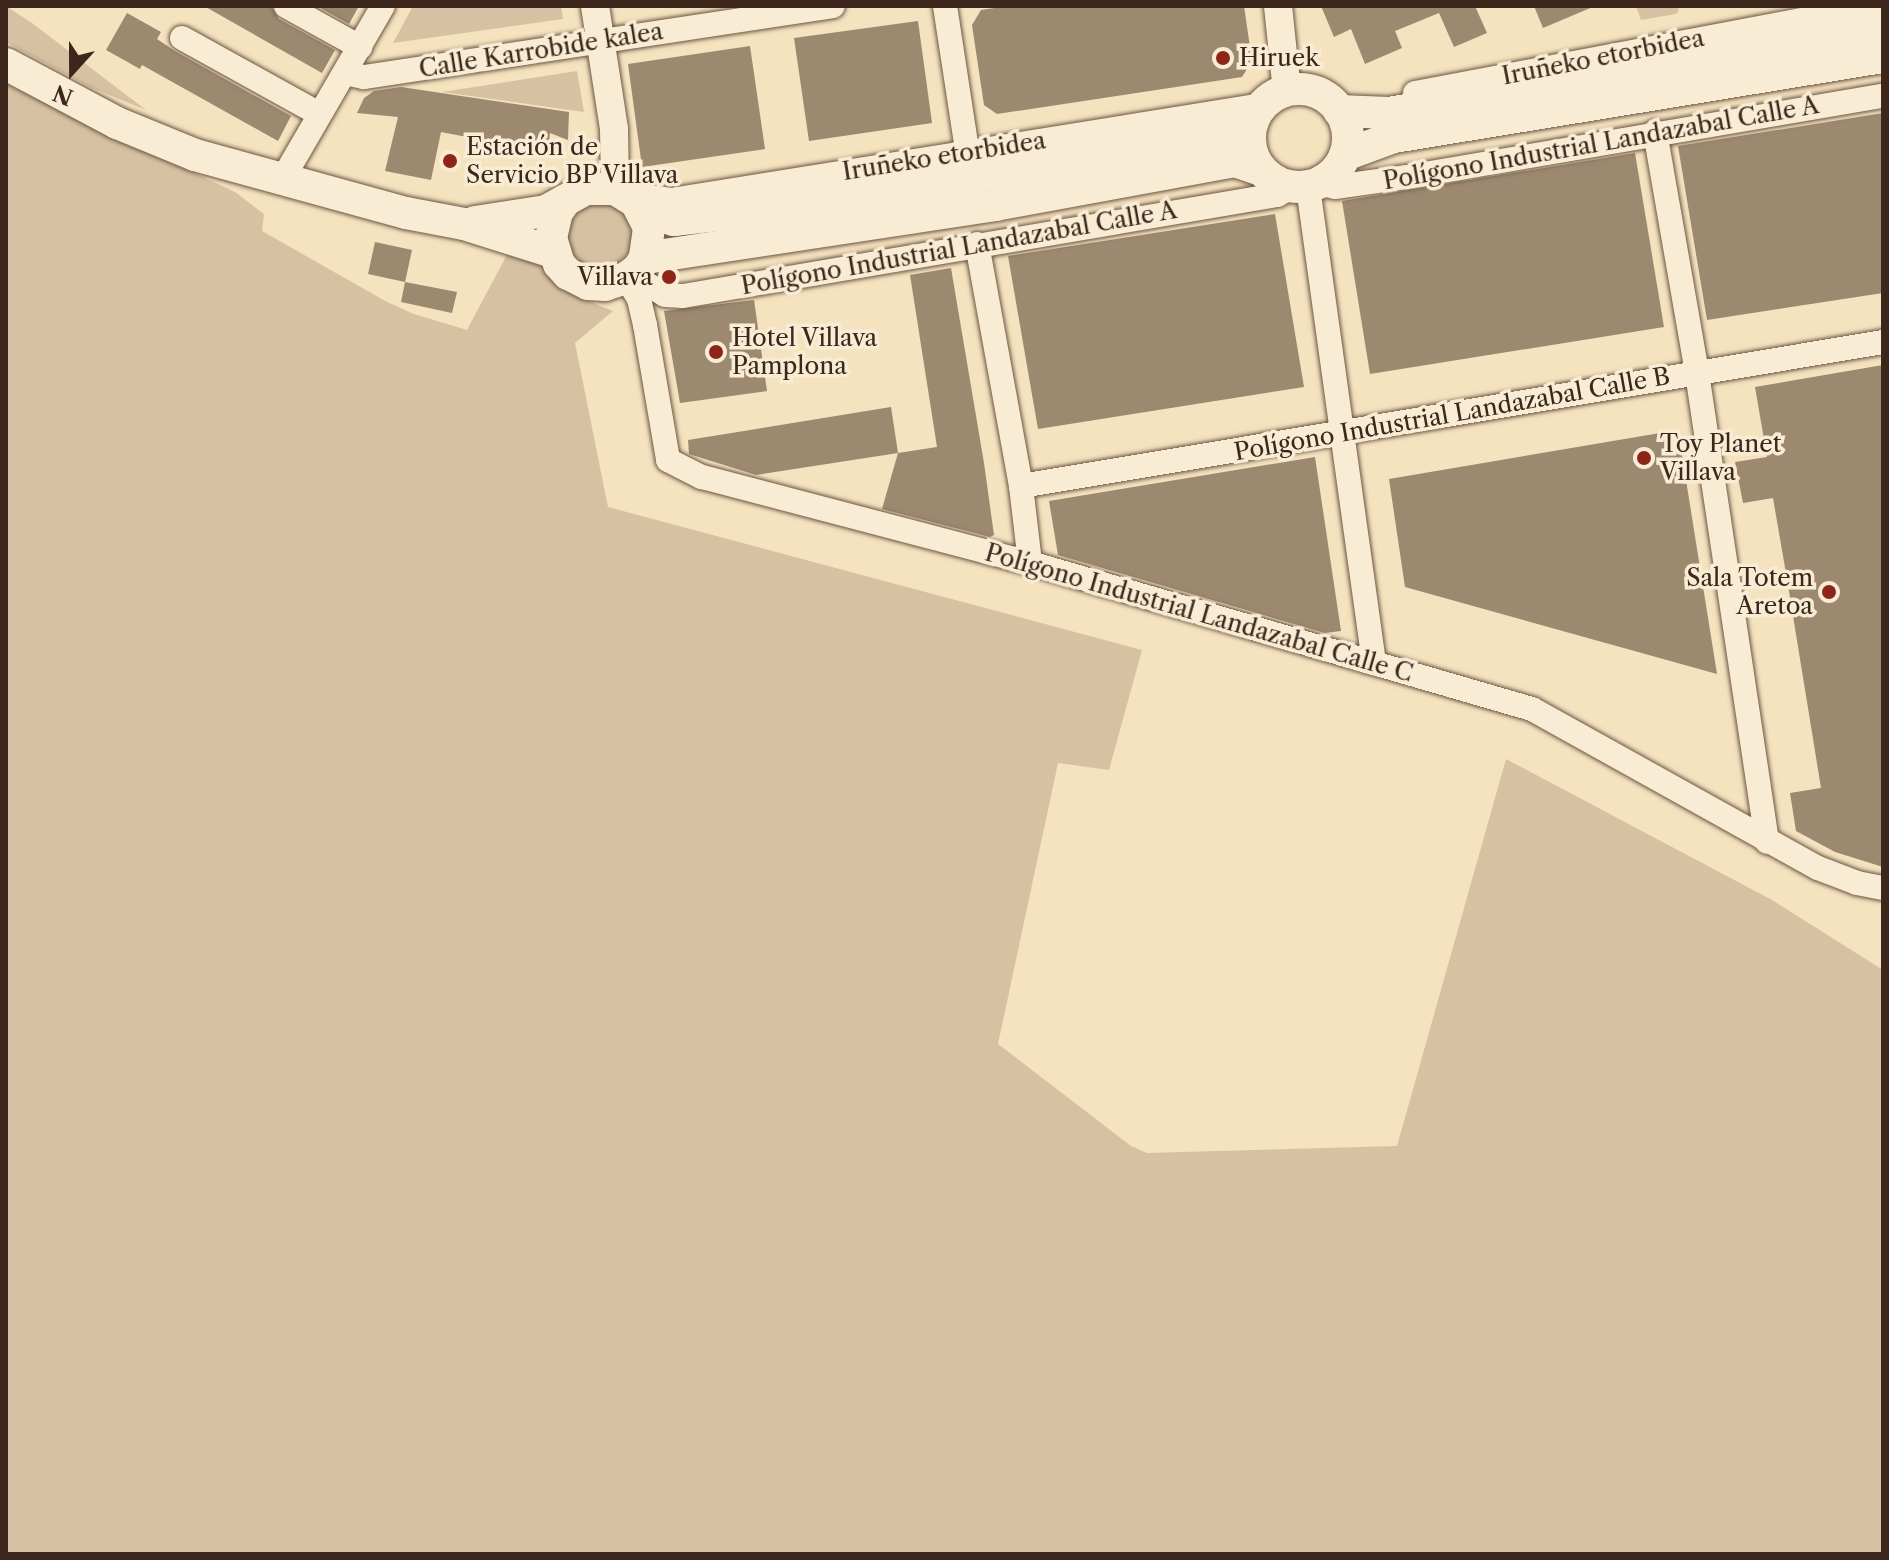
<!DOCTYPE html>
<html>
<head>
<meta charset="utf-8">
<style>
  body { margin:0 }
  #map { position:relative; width:1889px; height:1560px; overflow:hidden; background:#f5e2be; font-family:"Libre Caslon Text",serif }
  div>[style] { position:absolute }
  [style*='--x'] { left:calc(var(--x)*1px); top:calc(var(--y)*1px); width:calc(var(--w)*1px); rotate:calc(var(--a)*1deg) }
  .green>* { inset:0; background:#d6c2a2 }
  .round { border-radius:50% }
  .building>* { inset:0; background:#9d8870 }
  .roads { filter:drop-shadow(0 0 2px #6b5544) drop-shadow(0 0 2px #6b5544) }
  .minor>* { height:24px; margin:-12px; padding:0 12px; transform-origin:12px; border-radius:12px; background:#f8ecd5 }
  .tertiary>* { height:28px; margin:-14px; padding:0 14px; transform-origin:14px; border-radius:14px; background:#f8ecd5 }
  .secondary>* { height:32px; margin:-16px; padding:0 16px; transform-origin:16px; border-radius:16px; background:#f8ecd5 }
  .secondary>.ring { margin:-16px; padding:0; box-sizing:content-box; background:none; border:32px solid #f8ecd5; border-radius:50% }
  .dots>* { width:22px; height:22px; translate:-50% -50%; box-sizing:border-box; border:4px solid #f8ecd5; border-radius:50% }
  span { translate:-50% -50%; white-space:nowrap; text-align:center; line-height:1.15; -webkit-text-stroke:7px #f8ecd5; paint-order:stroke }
  .street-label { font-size:24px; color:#3d261c }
  .poi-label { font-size:24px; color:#3d261c }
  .left { translate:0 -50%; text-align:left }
  .right { translate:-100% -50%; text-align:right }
  .frame { position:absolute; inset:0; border:8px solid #3d261c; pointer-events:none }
  .north { position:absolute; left:32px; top:32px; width:80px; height:80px; -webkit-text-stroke:6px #f8ecd5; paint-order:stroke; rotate:201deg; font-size:22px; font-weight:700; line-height:32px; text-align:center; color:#3d261c }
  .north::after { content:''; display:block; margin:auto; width:28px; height:36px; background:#3d261c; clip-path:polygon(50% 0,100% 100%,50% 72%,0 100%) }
</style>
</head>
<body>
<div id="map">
  <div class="green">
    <div style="clip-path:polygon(6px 6px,32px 23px,146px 110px,90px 87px,6px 42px)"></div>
    <div style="clip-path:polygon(413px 6px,561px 6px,563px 19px,393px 43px)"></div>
    <div style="clip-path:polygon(1636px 6px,1677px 6px,1679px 10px,1676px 14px,1641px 20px)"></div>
    <div style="clip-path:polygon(577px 71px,584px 112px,442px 92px)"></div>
    <div style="clip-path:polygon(6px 84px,235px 192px,264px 214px,262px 231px,387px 302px,414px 314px,467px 330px,511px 247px,531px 257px,571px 294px,613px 311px,575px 343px,608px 507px,1142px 650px,1109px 770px,1058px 763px,998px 1044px,1131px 1146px,1147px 1153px,1397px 1146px,1506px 759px,1772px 900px,1883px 970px,1883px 1554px,6px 1554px)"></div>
    <div class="round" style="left:568px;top:204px;width:64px;height:64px"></div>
  </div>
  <div class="building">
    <div style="clip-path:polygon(204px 6px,271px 6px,279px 19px,335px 50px,322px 73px)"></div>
    <div style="clip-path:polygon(317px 6px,359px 6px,349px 24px)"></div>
    <div style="clip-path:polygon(1008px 6px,1244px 6px,1252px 61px,1242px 77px,997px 114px,984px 105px,972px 25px,981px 10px)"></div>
    <div style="clip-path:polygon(1321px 6px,1475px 6px,1487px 33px,1454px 47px,1439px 13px,1395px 31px,1402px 48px,1365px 64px,1351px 29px,1334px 37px)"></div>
    <div style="clip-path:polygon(1534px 6px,1595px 6px,1543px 28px)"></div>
    <div style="clip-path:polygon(127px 13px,161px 32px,157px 39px,175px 51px,291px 116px,278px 141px,142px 65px,140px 69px,106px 50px)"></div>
    <div style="clip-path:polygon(918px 21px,932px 123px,809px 141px,794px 38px)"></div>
    <div style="clip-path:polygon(750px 46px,765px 149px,642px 167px,628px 64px)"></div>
    <div style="clip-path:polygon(401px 87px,569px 112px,568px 140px,550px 133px,548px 151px,488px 144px,488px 141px,441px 132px,431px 180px,385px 171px,398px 117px,357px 113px,364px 98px,374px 91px)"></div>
    <div style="clip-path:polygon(1883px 113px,1883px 293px,1707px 320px,1678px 146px)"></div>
    <div style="clip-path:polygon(1635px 153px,1664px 327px,1370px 374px,1342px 201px)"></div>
    <div style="clip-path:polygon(1275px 214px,1304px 387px,1038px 429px,1008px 256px)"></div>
    <div style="clip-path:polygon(375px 242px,412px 250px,405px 282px,368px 274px)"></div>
    <div style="clip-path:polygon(951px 268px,984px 463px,994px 535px,990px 537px,882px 509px,898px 453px,937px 447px,910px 275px)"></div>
    <div style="clip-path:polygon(405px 282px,457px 292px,452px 313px,401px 302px)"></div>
    <div style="clip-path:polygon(754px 300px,767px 391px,680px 403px,664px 311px)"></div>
    <div style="clip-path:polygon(1883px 365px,1883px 867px,1835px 852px,1796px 831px,1790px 793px,1821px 788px,1787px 579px,1773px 498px,1743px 503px,1735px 462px,1767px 457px,1755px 387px)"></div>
    <div style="clip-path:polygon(891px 407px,898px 453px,756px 475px,689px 454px,688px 440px)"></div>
    <div style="clip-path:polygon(1678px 430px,1717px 674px,1405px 587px,1389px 479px)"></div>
    <div style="clip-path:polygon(1315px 457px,1341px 631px,1325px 633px,1058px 555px,1049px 501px)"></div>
  </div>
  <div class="roads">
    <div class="minor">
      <div style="--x:286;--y:6;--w:85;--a:29"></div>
      <div style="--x:945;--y:6;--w:146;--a:81.3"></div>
      <div style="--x:182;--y:38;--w:157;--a:29"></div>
      <div style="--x:345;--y:73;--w:19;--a:12"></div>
      <div style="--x:364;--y:77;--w:474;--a:-8.6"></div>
      <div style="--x:1415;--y:93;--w:470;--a:-10.7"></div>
      <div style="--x:1655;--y:132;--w:245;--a:80.1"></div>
      <div style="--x:1697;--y:373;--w:474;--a:81.5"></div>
      <div style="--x:282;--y:180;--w:201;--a:-59.9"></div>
      <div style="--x:1319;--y:183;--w:16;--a:14"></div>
      <div style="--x:1335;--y:187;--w:73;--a:-7.9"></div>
      <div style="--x:1407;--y:177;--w:483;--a:-9.7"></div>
      <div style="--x:1308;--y:187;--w:480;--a:82.1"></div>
      <div style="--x:629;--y:194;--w:42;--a:8.1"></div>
      <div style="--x:671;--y:200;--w:600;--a:-9.12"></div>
      <div style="--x:977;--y:244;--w:246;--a:79.7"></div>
      <div style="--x:1021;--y:486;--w:78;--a:83.3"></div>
      <div style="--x:631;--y:275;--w:39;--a:30"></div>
      <div style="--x:665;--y:295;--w:18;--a:3"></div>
      <div style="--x:683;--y:296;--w:603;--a:-9.65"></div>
      <div style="--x:1277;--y:195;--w:16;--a:-30"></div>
      <div style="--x:626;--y:278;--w:25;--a:58"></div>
      <div style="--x:639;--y:299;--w:27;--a:77"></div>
      <div style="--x:645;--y:325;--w:137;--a:80.3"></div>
      <div style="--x:668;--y:460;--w:38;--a:27"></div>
      <div style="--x:702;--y:477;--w:339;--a:14.7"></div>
      <div style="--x:1030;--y:563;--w:523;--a:16.22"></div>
      <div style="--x:1532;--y:709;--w:327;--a:29.1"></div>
      <div style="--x:1818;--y:868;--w:42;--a:21"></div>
      <div style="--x:1857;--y:883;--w:26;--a:11"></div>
      <div style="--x:1021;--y:486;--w:874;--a:-9.48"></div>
    </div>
    <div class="tertiary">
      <div style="--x:595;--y:6;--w:124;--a:81.2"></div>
      <div style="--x:614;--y:129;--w:60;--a:89"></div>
      <div style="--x:1278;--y:6;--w:85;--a:84"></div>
    </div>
    <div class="secondary">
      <div style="--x:6;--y:64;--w:126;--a:28"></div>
      <div style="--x:117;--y:123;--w:84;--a:22.3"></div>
      <div style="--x:195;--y:155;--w:219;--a:15.4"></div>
      <div style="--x:406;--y:213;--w:59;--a:10.7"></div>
      <div style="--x:464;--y:224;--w:93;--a:17.5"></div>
      <div class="ring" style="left:1250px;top:89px;width:66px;height:66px"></div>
      <div style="--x:1339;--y:111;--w:50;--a:2.3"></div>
      <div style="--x:1389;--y:113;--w:501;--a:-9.88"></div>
      <div style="--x:1345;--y:155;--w:52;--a:-20.2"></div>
      <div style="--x:1394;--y:137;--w:496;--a:-9.3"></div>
      <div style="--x:643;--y:210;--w:33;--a:18"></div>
      <div style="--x:674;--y:220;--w:99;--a:-6.4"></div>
      <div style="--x:772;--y:209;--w:456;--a:-9.2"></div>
      <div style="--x:1222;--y:136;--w:29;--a:-16"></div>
      <div style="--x:475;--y:222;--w:72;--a:-8.8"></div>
      <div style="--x:546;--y:211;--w:46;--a:-28.8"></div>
      <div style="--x:586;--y:189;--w:29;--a:0"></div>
      <div style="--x:615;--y:189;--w:25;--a:32"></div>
      <div style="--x:636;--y:202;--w:29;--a:63"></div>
      <div style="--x:649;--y:228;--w:30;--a:98"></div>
      <div style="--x:645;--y:258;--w:13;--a:122"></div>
      <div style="--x:638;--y:269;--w:15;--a:143"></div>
      <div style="--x:626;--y:278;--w:22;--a:162"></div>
      <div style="--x:605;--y:285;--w:17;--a:-177"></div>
      <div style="--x:588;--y:284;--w:22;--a:-153"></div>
      <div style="--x:568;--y:274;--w:13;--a:-132"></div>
      <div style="--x:559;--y:264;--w:27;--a:-107"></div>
      <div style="--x:551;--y:238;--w:27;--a:-77"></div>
      <div style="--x:557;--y:212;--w:14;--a:-54"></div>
      <div style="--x:645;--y:258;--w:354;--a:-8.6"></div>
      <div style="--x:995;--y:205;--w:244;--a:-10.4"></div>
      <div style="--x:1235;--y:161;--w:28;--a:19"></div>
    </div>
  </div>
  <div class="dots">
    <div style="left:1223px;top:58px;background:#8f2418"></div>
    <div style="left:450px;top:161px;background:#8f2418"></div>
    <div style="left:669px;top:277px;background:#8f2418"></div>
    <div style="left:716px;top:352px;background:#8f2418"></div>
    <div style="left:1644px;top:458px;background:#8f2418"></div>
    <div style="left:1829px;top:592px;background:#8f2418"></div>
  </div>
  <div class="street-label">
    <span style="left:541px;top:50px;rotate:-9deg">Calle Karrobide kalea</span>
    <span style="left:1603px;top:57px;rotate:-11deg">Iruñeko etorbidea</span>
    <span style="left:1601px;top:143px;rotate:-10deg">Polígono Industrial Landazabal Calle A</span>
    <span style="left:944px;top:156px;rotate:-9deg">Iruñeko etorbidea</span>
    <span style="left:959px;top:248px;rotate:-10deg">Polígono Industrial Landazabal Calle A</span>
    <span style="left:1452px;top:414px;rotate:-10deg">Polígono Industrial Landazabal Calle B</span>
    <span style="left:1199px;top:613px;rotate:16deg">Polígono Industrial Landazabal Calle C</span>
  </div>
  <div class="poi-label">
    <span class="left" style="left:1239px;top:58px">Hiruek</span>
    <span class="left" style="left:466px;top:161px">Estación de<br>Servicio BP Villava</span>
    <span class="right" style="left:653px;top:277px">Villava</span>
    <span class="left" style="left:732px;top:352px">Hotel Villava<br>Pamplona</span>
    <span class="left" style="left:1660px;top:458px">Toy Planet<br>Villava</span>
    <span class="right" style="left:1813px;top:592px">Sala Totem<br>Aretoa</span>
  </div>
  <div class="frame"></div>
  <div class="north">N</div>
</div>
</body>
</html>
